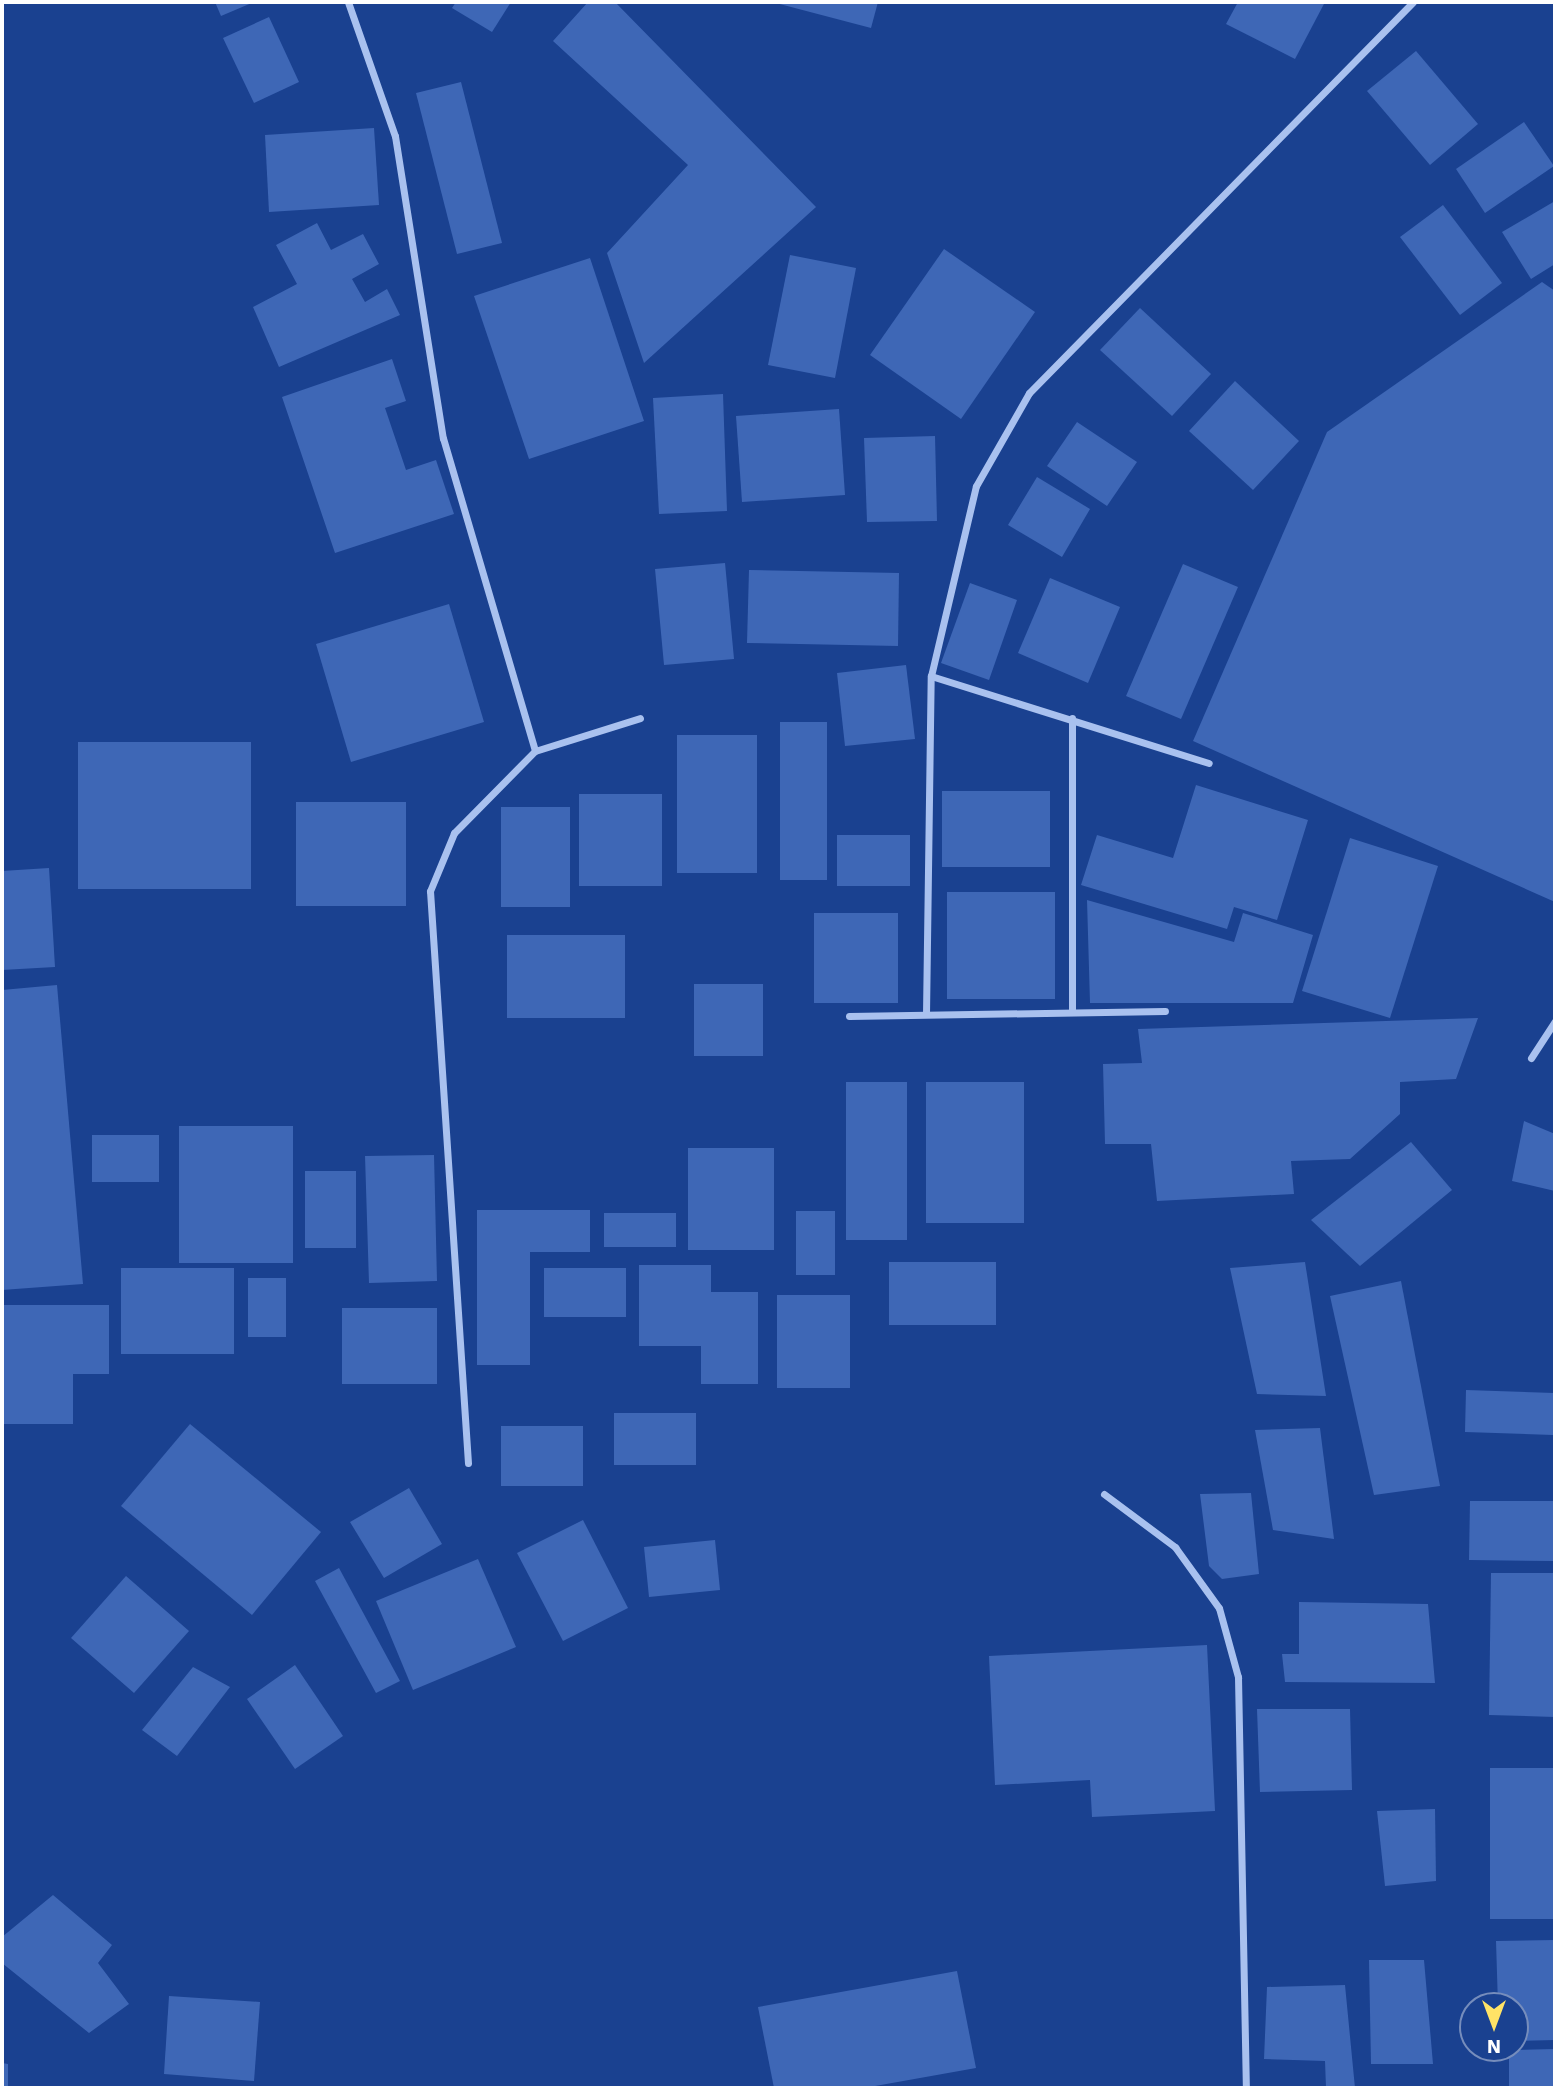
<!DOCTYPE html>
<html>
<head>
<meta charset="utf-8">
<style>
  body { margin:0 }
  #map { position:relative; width:1557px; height:2090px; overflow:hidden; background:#1a4190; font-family:"Work Sans",sans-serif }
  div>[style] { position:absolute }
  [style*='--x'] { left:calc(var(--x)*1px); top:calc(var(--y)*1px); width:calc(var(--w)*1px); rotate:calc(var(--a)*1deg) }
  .building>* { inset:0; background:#3e67b6 }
  .minor>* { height:7px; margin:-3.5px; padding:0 3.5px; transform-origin:3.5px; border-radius:3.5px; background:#a9c1ef }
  span { translate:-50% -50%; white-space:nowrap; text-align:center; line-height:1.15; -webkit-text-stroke:5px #1a4190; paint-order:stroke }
  .frame { position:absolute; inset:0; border:4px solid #fff; pointer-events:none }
  .north { position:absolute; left:1459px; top:1992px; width:70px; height:70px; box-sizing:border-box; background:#1a4190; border:2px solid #768dbc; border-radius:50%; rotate:180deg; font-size:19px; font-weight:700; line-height:28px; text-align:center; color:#fff }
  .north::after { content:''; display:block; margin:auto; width:24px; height:32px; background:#ffe366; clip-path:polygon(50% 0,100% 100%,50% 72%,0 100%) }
</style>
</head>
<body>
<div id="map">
  <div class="building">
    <div style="clip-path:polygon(215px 2px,254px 2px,221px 16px)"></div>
    <div style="clip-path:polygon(456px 2px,511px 2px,492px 32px,452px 8px)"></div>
    <div style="clip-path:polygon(588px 2px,615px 2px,816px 207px,644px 363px,607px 253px,688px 165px,553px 41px)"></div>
    <div style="clip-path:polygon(772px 2px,878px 2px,871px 28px)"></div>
    <div style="clip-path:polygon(1238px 2px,1325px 2px,1295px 59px,1226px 24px)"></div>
    <div style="clip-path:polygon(269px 17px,299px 82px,254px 103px,223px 38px)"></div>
    <div style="clip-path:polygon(1416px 51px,1478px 124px,1430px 165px,1367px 91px)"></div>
    <div style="clip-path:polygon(461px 82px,502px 243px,457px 254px,416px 93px)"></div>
    <div style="clip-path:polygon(1524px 122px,1554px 166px,1485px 213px,1456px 169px)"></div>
    <div style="clip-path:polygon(374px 128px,379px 205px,269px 212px,265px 135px)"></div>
    <div style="clip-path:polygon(1555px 201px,1555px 264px,1531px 279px,1502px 232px)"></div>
    <div style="clip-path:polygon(1443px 205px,1502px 283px,1460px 315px,1400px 237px)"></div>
    <div style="clip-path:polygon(317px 223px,331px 250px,363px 234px,379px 264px,352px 279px,365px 302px,387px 289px,400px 315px,279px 367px,253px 307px,297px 284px,276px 245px)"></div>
    <div style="clip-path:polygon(944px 249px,1035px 312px,961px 419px,870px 355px)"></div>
    <div style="clip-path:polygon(790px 255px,856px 268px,835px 378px,768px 365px)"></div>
    <div style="clip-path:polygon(590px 258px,644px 421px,529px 459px,474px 296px)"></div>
    <div style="clip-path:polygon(1542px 282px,1555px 291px,1555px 902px,1193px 741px,1327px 432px)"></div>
    <div style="clip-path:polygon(1140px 308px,1211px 374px,1172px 416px,1100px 350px)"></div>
    <div style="clip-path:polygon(392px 359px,406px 401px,385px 408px,406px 470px,436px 460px,454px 514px,335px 553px,282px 397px)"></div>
    <div style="clip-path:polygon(1235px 381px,1299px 441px,1253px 490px,1189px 431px)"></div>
    <div style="clip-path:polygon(723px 394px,727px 511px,659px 514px,653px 398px)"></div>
    <div style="clip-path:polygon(839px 409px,845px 495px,742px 502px,736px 416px)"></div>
    <div style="clip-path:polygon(1077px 422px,1137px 462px,1107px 506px,1047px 466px)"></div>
    <div style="clip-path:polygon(935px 436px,937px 521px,867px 522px,864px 438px)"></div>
    <div style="clip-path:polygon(1037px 477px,1090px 509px,1062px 557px,1008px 525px)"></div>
    <div style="clip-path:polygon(725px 563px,734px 659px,664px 665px,655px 569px)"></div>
    <div style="clip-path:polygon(1183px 564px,1238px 587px,1181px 719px,1126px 696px)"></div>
    <div style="clip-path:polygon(749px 570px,899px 573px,898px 646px,747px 643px)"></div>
    <div style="clip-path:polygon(1050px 578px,1120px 607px,1088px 683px,1018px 653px)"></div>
    <div style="clip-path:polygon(970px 583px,1017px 600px,989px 680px,941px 663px)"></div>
    <div style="clip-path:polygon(449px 604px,484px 722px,351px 762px,316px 644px)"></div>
    <div style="clip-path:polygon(906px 665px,915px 739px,845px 746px,837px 673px)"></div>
    <div style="clip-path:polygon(780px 722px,827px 722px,827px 880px,780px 880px)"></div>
    <div style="clip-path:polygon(677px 735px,757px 735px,757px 873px,677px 873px)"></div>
    <div style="clip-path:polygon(78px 742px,251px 742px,251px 889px,78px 889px)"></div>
    <div style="clip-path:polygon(1196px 785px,1308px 820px,1277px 920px,1234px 907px,1227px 929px,1081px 885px,1097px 835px,1173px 858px)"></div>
    <div style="clip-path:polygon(942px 791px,1050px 791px,1050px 867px,942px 867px)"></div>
    <div style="clip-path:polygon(579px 794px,662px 794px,662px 886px,579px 886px)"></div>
    <div style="clip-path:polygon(296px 802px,406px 802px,406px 906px,296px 906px)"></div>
    <div style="clip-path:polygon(501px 807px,570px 807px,570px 907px,501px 907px)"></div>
    <div style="clip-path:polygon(837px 835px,910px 835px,910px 886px,837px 886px)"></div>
    <div style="clip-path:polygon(1350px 838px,1438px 866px,1390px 1018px,1302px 991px)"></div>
    <div style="clip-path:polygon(49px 868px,55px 967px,2px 970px,2px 871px)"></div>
    <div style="clip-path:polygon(947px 892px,1055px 892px,1055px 999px,947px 999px)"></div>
    <div style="clip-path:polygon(1087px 900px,1234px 942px,1243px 913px,1313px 935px,1293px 1003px,1090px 1003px)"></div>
    <div style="clip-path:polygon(814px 913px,898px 913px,898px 1003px,814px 1003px)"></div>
    <div style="clip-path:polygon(507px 935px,625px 935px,625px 1018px,507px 1018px)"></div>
    <div style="clip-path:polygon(694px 984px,763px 984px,763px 1056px,694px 1056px)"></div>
    <div style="clip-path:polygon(57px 985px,83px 1284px,2px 1290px,2px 990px)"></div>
    <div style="clip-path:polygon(1478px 1018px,1456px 1079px,1400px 1082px,1400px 1114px,1350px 1159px,1291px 1161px,1294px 1194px,1157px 1201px,1151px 1144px,1105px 1144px,1103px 1064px,1142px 1063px,1138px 1029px)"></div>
    <div style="clip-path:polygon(846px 1082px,907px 1082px,907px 1240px,846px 1240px)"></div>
    <div style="clip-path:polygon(926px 1082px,1024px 1082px,1024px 1223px,926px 1223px)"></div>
    <div style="clip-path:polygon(1524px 1121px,1555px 1134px,1555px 1191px,1512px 1181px)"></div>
    <div style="clip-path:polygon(179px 1126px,293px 1126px,293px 1263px,179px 1263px)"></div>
    <div style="clip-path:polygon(92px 1135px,159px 1135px,159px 1182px,92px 1182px)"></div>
    <div style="clip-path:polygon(1411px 1142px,1452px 1190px,1360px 1266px,1311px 1220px)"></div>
    <div style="clip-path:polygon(688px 1148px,774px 1148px,774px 1250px,688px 1250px)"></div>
    <div style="clip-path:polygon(434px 1155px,437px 1281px,369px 1283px,365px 1156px)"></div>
    <div style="clip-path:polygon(305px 1171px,356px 1171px,356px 1248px,305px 1248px)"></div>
    <div style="clip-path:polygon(477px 1210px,590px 1210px,590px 1252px,530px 1252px,530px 1365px,477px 1365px)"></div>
    <div style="clip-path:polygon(796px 1211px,835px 1211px,835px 1275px,796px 1275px)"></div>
    <div style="clip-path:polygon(604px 1213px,676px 1213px,676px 1247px,604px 1247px)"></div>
    <div style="clip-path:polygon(889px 1262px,996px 1262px,996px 1325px,889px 1325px)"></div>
    <div style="clip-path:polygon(1305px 1262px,1326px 1396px,1257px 1394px,1230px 1268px)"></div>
    <div style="clip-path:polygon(639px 1265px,711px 1265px,711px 1292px,758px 1292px,758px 1384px,701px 1384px,701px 1346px,639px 1346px)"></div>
    <div style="clip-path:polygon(121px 1268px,234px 1268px,234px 1354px,121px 1354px)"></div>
    <div style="clip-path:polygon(544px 1268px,626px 1268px,626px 1317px,544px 1317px)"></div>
    <div style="clip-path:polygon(248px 1278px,286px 1278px,286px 1337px,248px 1337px)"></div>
    <div style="clip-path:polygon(1401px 1281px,1440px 1486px,1374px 1495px,1330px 1296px)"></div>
    <div style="clip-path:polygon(777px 1295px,850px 1295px,850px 1388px,777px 1388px)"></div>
    <div style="clip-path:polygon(2px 1305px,109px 1305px,109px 1374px,73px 1374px,73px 1424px,3px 1424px)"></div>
    <div style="clip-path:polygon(342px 1308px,437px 1308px,437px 1384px,342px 1384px)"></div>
    <div style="clip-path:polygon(1466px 1390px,1554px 1393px,1553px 1435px,1465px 1432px)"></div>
    <div style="clip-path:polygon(614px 1413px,696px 1413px,696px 1465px,614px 1465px)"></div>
    <div style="clip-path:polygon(190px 1424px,321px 1532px,252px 1615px,121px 1506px)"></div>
    <div style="clip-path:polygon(501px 1426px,583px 1426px,583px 1486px,501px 1486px)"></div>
    <div style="clip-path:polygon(1320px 1428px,1334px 1539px,1273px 1530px,1255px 1430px)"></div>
    <div style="clip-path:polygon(409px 1488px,442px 1544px,384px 1578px,350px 1522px)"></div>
    <div style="clip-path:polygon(1251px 1493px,1259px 1574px,1222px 1579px,1209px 1566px,1200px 1494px)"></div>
    <div style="clip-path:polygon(1470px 1501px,1555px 1501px,1555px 1561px,1469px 1560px)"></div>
    <div style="clip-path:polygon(583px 1520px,628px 1608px,563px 1641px,517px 1553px)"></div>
    <div style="clip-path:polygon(715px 1540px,720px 1590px,649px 1597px,644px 1547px)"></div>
    <div style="clip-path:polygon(478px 1559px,516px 1647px,413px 1690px,376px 1601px)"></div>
    <div style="clip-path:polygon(339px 1568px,400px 1681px,376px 1693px,315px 1581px)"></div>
    <div style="clip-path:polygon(1491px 1573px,1555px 1573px,1555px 1717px,1489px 1715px)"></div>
    <div style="clip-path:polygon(126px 1576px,189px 1631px,134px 1693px,71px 1638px)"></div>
    <div style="clip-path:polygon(1299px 1602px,1428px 1604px,1435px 1683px,1285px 1682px,1282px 1654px,1299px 1654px)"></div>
    <div style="clip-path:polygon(1207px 1645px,1215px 1811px,1092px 1817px,1090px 1780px,995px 1785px,989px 1656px)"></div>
    <div style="clip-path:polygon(295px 1665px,343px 1736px,295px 1769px,247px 1699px)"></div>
    <div style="clip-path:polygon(193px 1667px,230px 1687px,177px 1756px,142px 1730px)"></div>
    <div style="clip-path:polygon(1257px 1709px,1350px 1709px,1352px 1790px,1260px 1792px)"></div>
    <div style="clip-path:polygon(1490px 1768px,1554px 1768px,1554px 1919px,1490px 1919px)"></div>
    <div style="clip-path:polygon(1435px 1809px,1436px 1881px,1385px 1886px,1377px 1811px)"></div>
    <div style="clip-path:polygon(53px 1895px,112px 1945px,98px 1963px,129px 2004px,89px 2033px,2px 1963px,2px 1937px)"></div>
    <div style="clip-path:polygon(1555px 1940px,1555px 2040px,1515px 2041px,1515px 2006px,1498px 2006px,1496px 1941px)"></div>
    <div style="clip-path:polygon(1369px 1960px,1424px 1960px,1433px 2064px,1371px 2064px)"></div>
    <div style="clip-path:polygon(957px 1971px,976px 2068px,864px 2088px,774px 2088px,758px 2007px)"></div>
    <div style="clip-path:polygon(1345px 1985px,1355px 2088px,1326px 2088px,1325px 2061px,1264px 2059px,1267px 1987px)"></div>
    <div style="clip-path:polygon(169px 1996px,260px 2002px,254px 2081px,164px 2074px)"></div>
    <div style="clip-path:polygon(1555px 2049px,1555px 2088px,1509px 2088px,1509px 2050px)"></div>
    <div style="clip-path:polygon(2px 2063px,8px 2064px,8px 2088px,2px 2088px)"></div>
  </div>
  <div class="minor">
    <div style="--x:348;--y:2;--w:142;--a:70.7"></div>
    <div style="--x:395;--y:136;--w:306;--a:81"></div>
    <div style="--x:443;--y:438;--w:326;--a:73.6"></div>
    <div style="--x:931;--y:676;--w:291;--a:17.4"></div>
    <div style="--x:1072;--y:718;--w:293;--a:90"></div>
    <div style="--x:926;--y:1014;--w:338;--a:-89.2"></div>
    <div style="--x:931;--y:676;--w:195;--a:-76.7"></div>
    <div style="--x:976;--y:486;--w:107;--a:-60.3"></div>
    <div style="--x:1029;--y:393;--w:548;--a:-45.52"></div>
    <div style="--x:849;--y:1016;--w:316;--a:-0.9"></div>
    <div style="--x:1531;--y:1058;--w:44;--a:-57"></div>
    <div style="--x:468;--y:1463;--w:573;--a:-93.8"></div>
    <div style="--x:430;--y:891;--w:63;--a:-67.5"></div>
    <div style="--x:454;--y:833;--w:115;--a:-45.4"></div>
    <div style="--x:535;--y:751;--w:110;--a:-17.4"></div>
    <div style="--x:1104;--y:1494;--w:89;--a:36.7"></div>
    <div style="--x:1175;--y:1547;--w:75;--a:54.2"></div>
    <div style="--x:1219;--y:1608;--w:72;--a:74.6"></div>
    <div style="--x:1238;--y:1677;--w:411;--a:88.9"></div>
  </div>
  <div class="frame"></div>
  <div class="north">N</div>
</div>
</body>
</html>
